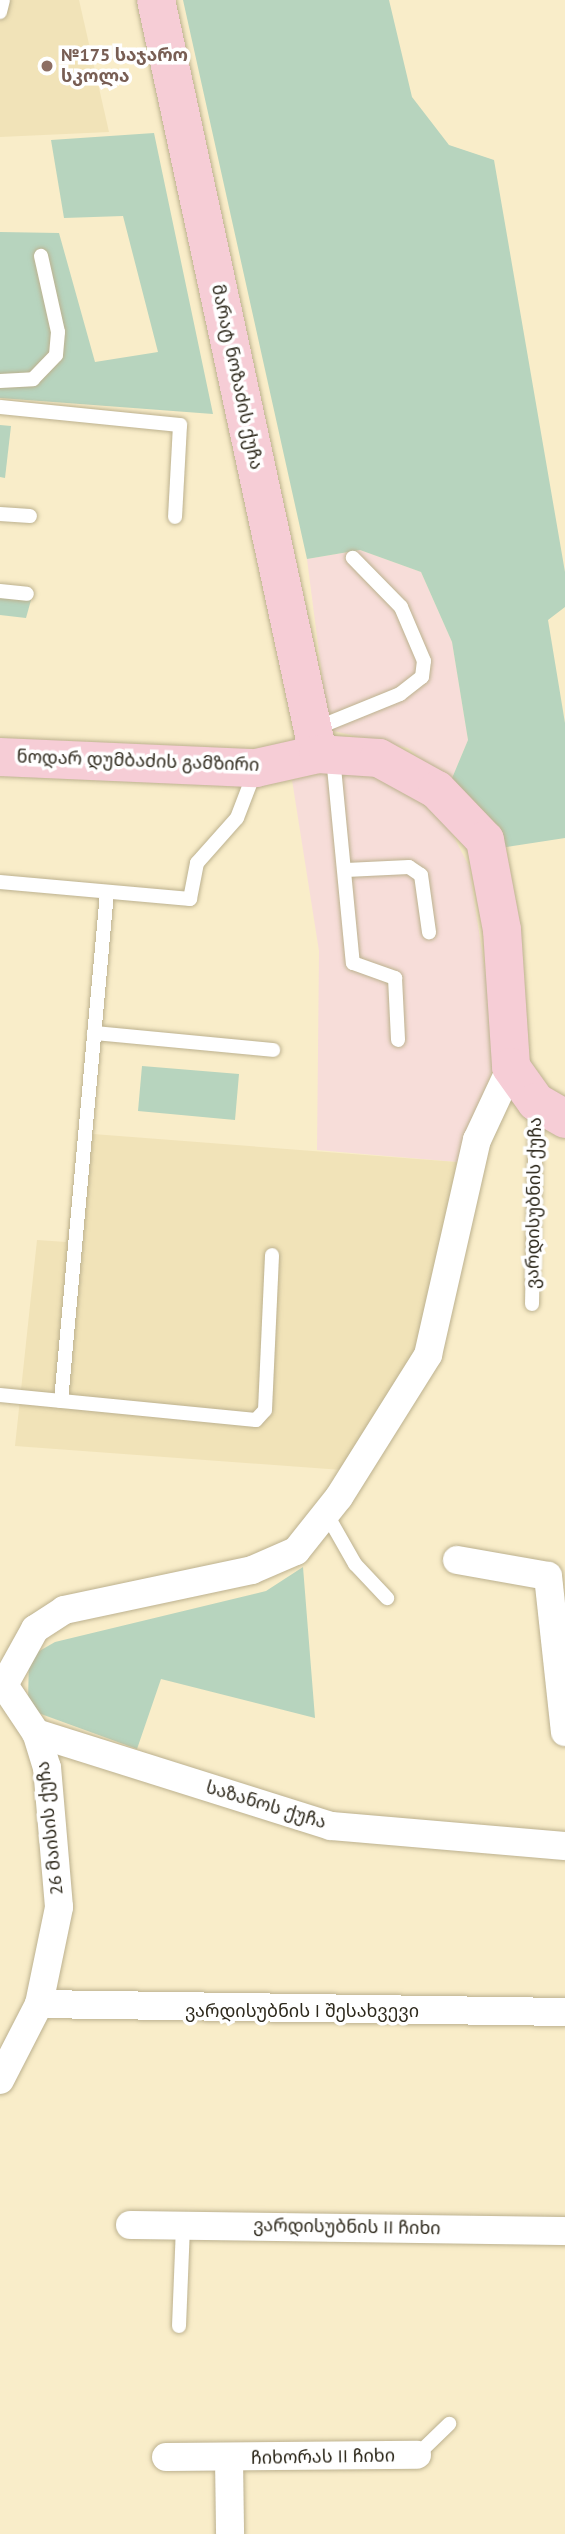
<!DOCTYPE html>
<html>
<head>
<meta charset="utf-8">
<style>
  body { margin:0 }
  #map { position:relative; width:565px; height:2534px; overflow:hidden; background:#f9edc9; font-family:"PT Sans","Noto Sans Georgian",sans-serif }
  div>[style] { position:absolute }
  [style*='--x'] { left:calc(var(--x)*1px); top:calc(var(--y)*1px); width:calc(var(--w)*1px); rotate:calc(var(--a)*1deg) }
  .commercial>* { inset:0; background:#f7ddd9 }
  .built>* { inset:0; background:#f1e3b8 }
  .green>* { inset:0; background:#b7d4be }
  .roads { filter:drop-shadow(0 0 2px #bcb18f) drop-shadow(0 0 2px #bcb18f) }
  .lane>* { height:14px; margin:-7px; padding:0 7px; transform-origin:7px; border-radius:7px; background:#fff }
  .street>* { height:28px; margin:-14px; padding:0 14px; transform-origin:14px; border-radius:14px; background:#fff }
  .secondary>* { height:38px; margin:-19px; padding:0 19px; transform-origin:19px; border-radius:19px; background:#f6cdd6 }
  .dots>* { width:19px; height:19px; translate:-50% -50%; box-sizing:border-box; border:4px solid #fff; border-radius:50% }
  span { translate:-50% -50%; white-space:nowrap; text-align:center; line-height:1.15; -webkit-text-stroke:7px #fff; paint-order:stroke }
  .education-label { font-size:18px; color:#785e54; font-weight:700 }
  .left { translate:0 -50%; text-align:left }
  .street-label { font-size:18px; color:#2d281b }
</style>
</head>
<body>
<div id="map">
  <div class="commercial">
    <div style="clip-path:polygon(360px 550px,421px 572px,452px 642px,468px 740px,450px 783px,408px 748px,329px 730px,307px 559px)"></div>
    <div style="clip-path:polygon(375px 761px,436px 803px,469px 866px,498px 1056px,457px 1162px,317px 1150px,319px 951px,292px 780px)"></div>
  </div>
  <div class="built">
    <div style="clip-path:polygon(0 0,79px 0,109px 132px,0 137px)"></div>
    <div style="clip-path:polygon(80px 1133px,457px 1162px,420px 1348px,342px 1470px,15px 1446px,37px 1240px,66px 1242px)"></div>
  </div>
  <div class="green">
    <div style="clip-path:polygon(183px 0,389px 0,412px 97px,449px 145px,494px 160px,565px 572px,565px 607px,548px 620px,565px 723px,565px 838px,500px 848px,450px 783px,468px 740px,452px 642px,421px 572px,360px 550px,307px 559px)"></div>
    <div style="clip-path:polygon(154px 133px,213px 414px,0 398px,0 232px,59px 233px,95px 362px,158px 352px,123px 216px,64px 218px,51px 140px)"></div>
    <div style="clip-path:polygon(0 425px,11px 426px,5px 478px,0 477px)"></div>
    <div style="clip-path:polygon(0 597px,31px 600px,26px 618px,0 615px)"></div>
    <div style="clip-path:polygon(142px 1066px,239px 1074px,235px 1120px,138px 1111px)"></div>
    <div style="clip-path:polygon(303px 1567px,315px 1718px,161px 1679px,137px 1749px,41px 1714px,28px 1701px,29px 1657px,55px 1642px,266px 1591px)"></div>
  </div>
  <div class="roads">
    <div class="lane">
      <div style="--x:0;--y:12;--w:12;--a:-76"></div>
      <div style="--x:0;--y:381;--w:33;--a:-3"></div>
      <div style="--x:33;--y:379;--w:33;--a:-46"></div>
      <div style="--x:56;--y:355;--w:23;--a:-85"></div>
      <div style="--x:58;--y:332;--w:78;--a:-102.6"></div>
      <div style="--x:0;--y:407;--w:181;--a:5.7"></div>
      <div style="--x:180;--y:425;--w:92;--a:93.1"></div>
      <div style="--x:0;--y:514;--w:30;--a:4"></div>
      <div style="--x:0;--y:591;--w:27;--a:6"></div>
      <div style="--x:314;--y:729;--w:93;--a:-22.1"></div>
      <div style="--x:400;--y:694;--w:28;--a:-38"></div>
      <div style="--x:422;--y:677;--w:16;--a:-83"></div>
      <div style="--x:424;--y:661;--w:59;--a:-113.1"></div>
      <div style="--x:401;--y:607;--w:69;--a:-134.4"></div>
      <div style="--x:333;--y:757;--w:207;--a:84.5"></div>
      <div style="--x:353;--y:963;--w:45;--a:19.7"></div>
      <div style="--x:395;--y:978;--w:62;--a:87.2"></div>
      <div style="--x:346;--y:870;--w:63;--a:-2.7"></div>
      <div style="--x:409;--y:867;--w:14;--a:34"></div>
      <div style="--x:421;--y:875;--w:58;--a:82"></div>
      <div style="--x:0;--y:882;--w:191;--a:5.1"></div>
      <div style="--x:190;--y:899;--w:37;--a:-79"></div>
      <div style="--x:197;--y:863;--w:60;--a:-48.4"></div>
      <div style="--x:237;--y:818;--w:50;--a:-69"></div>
      <div style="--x:94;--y:1033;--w:180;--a:5.4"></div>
      <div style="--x:532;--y:1304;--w:197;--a:-88.8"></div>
      <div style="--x:0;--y:1395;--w:257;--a:5.6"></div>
      <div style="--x:256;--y:1420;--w:13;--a:-48"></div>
      <div style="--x:265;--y:1410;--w:155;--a:-87.4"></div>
      <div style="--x:61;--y:1401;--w:510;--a:-84.83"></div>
      <div style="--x:326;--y:1513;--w:59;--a:60.4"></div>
      <div style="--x:355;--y:1564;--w:47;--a:46.7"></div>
      <div style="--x:179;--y:2326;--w:100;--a:-87.7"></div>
      <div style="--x:417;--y:2455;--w:45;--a:-44.1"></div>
    </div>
    <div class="street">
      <div style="--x:457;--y:1560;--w:92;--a:10"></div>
      <div style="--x:548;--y:1576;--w:157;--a:83.8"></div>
      <div style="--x:4;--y:1685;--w:64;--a:-61"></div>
      <div style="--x:35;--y:1629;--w:35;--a:-33"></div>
      <div style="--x:64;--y:1610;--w:192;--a:-12"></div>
      <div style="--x:252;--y:1570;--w:48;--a:-23.4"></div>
      <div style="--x:296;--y:1551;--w:69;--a:-51.5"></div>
      <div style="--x:339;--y:1497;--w:168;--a:-57.9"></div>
      <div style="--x:428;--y:1355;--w:221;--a:-77.2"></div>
      <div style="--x:477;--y:1140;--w:81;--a:-65"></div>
      <div style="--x:36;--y:1733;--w:309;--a:17.5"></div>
      <div style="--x:331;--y:1826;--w:235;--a:4.9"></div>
      <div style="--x:39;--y:2004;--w:526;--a:0.87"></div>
      <div style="--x:0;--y:2080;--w:85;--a:-62.8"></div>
      <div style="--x:39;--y:2004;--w:99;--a:-78.3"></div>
      <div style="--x:59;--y:1907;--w:140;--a:-94.9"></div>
      <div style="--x:47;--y:1768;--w:37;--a:-107"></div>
      <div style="--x:36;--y:1733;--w:58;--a:-123.7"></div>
      <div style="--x:130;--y:2225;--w:435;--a:0.8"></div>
      <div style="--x:166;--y:2457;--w:251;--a:-0.5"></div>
      <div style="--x:229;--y:2458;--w:76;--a:89.2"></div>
    </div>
    <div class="secondary">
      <div style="--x:156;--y:0;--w:771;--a:77.87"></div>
      <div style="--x:0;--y:757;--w:256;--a:2.5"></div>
      <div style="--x:256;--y:768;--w:64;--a:-12.7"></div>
      <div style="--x:318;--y:754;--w:61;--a:3.8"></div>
      <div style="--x:379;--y:758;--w:66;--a:28.9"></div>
      <div style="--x:437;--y:790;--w:69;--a:46.2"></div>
      <div style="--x:485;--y:840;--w:92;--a:79.3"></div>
      <div style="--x:502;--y:930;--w:137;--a:86.2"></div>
      <div style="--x:511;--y:1067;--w:43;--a:54.5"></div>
      <div style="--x:536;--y:1102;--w:34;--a:30"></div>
    </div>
  </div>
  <div class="dots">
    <div style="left:47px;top:66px;background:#8d6e63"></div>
  </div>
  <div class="education-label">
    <span class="left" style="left:61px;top:66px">№175 საჯარო<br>სკოლა</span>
  </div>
  <div class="street-label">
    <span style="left:237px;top:377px;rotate:78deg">მარატ ნოზაძის ქუჩა</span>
    <span style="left:138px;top:761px;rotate:2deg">ნოდარ დუმბაძის გამზირი</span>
    <span style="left:534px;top:1203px;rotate:-89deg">ვარდისუბნის ქუჩა</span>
    <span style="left:266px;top:1805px;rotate:17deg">საზანოს ქუჩა</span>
    <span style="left:50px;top:1828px;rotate:-96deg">26 მაისის ქუჩა</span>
    <span style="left:302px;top:2011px">ვარდისუბნის I შესახვევი</span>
    <span style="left:347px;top:2227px;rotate:1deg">ვარდისუბნის II ჩიხი</span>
    <span style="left:323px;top:2457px;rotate:-1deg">ჩიხორას II ჩიხი</span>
  </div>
</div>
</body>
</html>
